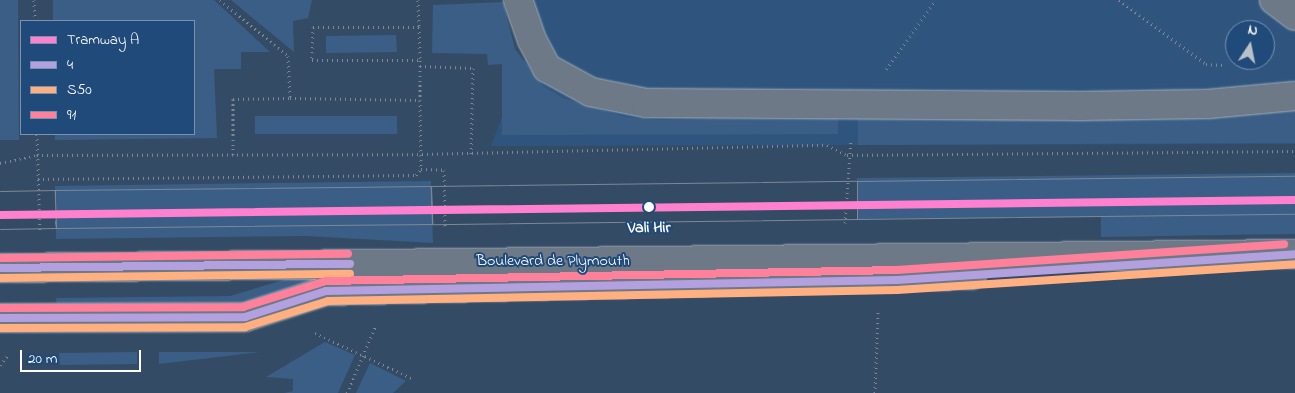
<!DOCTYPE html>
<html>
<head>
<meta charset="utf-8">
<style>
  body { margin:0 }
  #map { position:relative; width:1295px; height:393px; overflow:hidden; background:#344b65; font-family:"Indie Flower",sans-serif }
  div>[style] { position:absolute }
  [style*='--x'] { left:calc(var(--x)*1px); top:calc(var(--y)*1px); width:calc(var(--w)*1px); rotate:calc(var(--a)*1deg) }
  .built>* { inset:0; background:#2f557f }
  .green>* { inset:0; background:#3b5e86 }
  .path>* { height:3px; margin-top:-1.5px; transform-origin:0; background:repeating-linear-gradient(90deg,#7e8895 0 1px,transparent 0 5px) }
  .roads { filter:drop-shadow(0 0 1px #a4aeba) drop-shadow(0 0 1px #a4aeba) }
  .minor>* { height:28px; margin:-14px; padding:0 14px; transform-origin:14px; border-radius:14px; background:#6d7986 }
  .major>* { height:28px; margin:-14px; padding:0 14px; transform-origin:14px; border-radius:14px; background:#6d7986 }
  .tram>* { height:1px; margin:-0.5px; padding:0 0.5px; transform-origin:0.5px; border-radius:0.5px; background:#7e8895 }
  .bus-1>* { height:8px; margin:-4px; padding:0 4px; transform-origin:4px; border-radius:4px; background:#b2a1de }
  .bus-2>* { height:8px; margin:-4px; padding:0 4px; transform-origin:4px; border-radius:4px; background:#ffaf80 }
  .bus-3>* { height:8px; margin:-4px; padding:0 4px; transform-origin:4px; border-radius:4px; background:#ff809a }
  .tram-1>* { height:8px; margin:-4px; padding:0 4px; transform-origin:4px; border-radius:4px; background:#ff80ce }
  .dots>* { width:14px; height:14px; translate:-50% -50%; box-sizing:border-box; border:2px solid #1f4a7a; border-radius:50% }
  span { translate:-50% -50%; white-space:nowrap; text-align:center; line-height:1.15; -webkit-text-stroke:4px #1f4a7a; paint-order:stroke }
  .stop-label { font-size:16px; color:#fff; font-weight:700 }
  .street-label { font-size:16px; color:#fff }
  .legend { position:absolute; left:20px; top:20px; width:175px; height:115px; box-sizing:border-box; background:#1f4a7a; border:1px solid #7992af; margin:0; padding:6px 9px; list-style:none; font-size:15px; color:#fff }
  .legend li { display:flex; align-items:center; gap:10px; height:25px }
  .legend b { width:25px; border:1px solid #7992af }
  .north { position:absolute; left:1225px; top:20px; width:50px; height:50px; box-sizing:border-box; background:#1f4a7a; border:1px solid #7992af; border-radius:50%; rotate:11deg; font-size:14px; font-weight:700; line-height:20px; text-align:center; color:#fff }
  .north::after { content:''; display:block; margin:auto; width:18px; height:22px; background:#b8c0c9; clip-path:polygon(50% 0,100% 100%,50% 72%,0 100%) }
  .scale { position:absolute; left:20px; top:350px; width:121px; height:22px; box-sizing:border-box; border:2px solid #fff; border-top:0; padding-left:6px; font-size:15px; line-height:18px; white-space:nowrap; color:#fff; -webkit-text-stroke:4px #1f4a7a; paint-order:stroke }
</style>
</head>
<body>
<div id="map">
  <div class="built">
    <div style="clip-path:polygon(evenodd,527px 0,1295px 0,1295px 144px,491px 146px,532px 40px,527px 0,1235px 30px,1265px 30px,1265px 60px,1235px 60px,1235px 30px)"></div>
  </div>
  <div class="green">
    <div style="clip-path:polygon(0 0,18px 0,19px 140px,0 140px)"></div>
    <div style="clip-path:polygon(53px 0,214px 0,270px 52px,241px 52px,241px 69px,214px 69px,217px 138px,55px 140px,55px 134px,194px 134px,194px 21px,53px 21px)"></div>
    <div style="clip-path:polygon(231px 0,312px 0,308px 18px,293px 21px,294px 52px)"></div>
    <div style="clip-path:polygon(503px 2px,515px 49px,543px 86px,563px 98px,625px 117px,661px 120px,838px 117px,838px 134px,502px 135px,502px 64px,488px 65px,487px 54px,432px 53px,433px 5px)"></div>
    <div style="clip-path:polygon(396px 35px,397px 52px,326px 53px,326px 36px)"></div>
    <div style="clip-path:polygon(1295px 104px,1295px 143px,858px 145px,858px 116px,1177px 119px)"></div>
    <div style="clip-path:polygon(255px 116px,397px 116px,397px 134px,255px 134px)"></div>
    <div style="clip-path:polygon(1295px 173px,1295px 234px,1101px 237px,1101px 217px,857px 219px,857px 178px)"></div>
    <div style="clip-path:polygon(431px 181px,433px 243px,306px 236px,56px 239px,55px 186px)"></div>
    <div style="clip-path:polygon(314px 271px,332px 274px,242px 305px,57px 306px,56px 298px,230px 296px)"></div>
    <div style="clip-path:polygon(325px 342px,355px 355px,338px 393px,284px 393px,293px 391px,293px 379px,266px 377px)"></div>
    <div style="clip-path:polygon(137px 352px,137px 364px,60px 365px,59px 353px)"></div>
    <div style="clip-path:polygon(159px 352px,260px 352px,159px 364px)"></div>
    <div style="clip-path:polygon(370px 363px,406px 381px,393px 393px,356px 393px)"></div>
  </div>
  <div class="path">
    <div style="--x:34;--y:0;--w:21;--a:87"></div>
    <div style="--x:220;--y:0;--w:88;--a:39.5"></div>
    <div style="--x:288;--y:56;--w:42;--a:87.3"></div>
    <div style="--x:290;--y:98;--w:130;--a:0.9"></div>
    <div style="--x:420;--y:100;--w:69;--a:89.2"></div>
    <div style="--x:421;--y:169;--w:23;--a:2"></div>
    <div style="--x:444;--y:170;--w:59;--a:89"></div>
    <div style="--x:418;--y:0;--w:27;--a:88"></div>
    <div style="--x:419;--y:27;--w:106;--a:180"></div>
    <div style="--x:313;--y:27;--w:33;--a:92"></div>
    <div style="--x:312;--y:60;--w:108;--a:0"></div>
    <div style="--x:420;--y:60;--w:40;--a:90"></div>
    <div style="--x:1119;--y:0;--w:108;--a:36.3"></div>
    <div style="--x:1206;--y:64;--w:16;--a:4"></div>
    <div style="--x:419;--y:27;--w:33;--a:88"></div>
    <div style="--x:420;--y:66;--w:53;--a:2.2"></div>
    <div style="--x:473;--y:68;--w:86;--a:91.3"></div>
    <div style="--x:886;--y:69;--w:85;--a:-54.1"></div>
    <div style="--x:37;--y:134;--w:99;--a:88.3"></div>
    <div style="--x:233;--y:155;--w:56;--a:-90"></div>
    <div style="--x:233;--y:99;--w:57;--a:-1"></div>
    <div style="--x:0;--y:163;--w:38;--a:-12"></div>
    <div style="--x:37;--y:155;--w:385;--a:-0.1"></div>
    <div style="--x:422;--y:154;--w:405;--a:-1.3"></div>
    <div style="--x:827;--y:145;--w:22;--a:27"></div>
    <div style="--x:847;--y:155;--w:448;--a:-0.5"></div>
    <div style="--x:38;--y:179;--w:378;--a:-0.6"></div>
    <div style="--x:416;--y:175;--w:8;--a:-50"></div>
    <div style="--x:845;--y:223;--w:83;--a:-85.9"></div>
    <div style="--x:315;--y:333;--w:106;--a:25.1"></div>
    <div style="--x:0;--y:365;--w:14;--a:-51"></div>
    <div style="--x:347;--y:393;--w:74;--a:-66.9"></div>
    <div style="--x:875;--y:393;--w:82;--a:-87.9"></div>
  </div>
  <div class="roads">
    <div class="minor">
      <div style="--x:518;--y:0;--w:42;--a:70.7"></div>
      <div style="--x:532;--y:40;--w:32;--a:62"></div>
      <div style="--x:547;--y:68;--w:50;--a:28.6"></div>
      <div style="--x:591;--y:92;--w:56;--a:11.3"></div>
      <div style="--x:646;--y:103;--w:435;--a:0.4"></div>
      <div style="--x:1081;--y:106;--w:127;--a:-0.9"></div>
      <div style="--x:1208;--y:104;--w:87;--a:-5.3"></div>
      <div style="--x:1274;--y:0;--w:26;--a:37"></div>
    </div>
    <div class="major">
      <div style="--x:0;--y:268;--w:1295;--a:-0.62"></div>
      <div style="--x:0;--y:318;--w:245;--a:-0.2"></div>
      <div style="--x:245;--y:317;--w:85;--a:-17.8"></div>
      <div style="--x:326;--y:291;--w:646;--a:-1.42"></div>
    </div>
  </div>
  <div class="tram">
    <div style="--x:857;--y:181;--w:38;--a:90"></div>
    <div style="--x:857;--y:219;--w:425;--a:179.3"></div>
    <div style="--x:432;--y:224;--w:38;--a:-92"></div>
    <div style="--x:431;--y:186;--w:426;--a:-0.7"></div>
    <div style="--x:431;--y:186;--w:38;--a:88"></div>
    <div style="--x:432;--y:224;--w:376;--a:179.4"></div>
    <div style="--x:56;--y:228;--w:38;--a:-92"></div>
    <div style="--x:55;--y:190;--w:376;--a:-0.6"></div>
    <div style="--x:857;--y:187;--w:6;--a:-90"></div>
    <div style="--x:857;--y:181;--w:438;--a:-0.7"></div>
    <div style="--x:0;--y:191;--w:55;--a:-1"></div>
    <div style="--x:55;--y:190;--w:6;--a:90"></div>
    <div style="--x:857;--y:212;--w:7;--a:90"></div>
    <div style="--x:857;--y:219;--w:438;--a:-0.7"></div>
    <div style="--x:0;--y:229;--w:56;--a:-1"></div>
    <div style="--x:56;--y:228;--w:7;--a:-98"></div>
  </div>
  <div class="bus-1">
    <div style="--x:0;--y:268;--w:350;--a:-0.7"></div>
    <div style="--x:0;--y:318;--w:245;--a:-0.2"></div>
    <div style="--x:245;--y:317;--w:85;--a:-17.8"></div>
    <div style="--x:326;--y:291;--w:571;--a:-1.1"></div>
    <div style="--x:897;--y:280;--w:399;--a:-3.7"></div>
  </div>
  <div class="bus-2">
    <div style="--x:0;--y:278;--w:350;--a:-0.7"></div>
    <div style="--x:0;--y:328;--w:245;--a:-0.2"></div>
    <div style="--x:245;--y:327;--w:87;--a:-17.4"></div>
    <div style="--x:328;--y:301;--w:569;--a:-1.11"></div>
    <div style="--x:897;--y:290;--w:399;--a:-3.7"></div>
  </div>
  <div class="bus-3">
    <div style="--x:0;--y:258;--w:348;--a:-0.7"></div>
    <div style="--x:0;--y:308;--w:243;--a:-0.2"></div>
    <div style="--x:243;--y:307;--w:87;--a:-17.4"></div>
    <div style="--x:326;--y:281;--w:571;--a:-1.1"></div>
    <div style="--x:897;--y:270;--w:388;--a:-3.8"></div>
  </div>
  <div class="tram-1">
    <div style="--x:0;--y:215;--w:1295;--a:-0.66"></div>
  </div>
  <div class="dots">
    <div style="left:649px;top:207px;background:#fff"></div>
  </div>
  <div class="stop-label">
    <span style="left:649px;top:228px">Vali Hir</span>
  </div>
  <div class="street-label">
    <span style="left:553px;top:261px">Boulevard de Plymouth</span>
  </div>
  <ul class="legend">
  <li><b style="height:6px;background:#ff80ce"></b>Tramway A</li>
  <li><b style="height:6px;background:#b2a1de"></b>4</li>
  <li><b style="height:6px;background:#ffaf80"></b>S50</li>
  <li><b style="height:6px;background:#ff809a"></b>91</li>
  </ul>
  <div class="north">N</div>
  <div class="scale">20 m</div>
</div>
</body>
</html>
